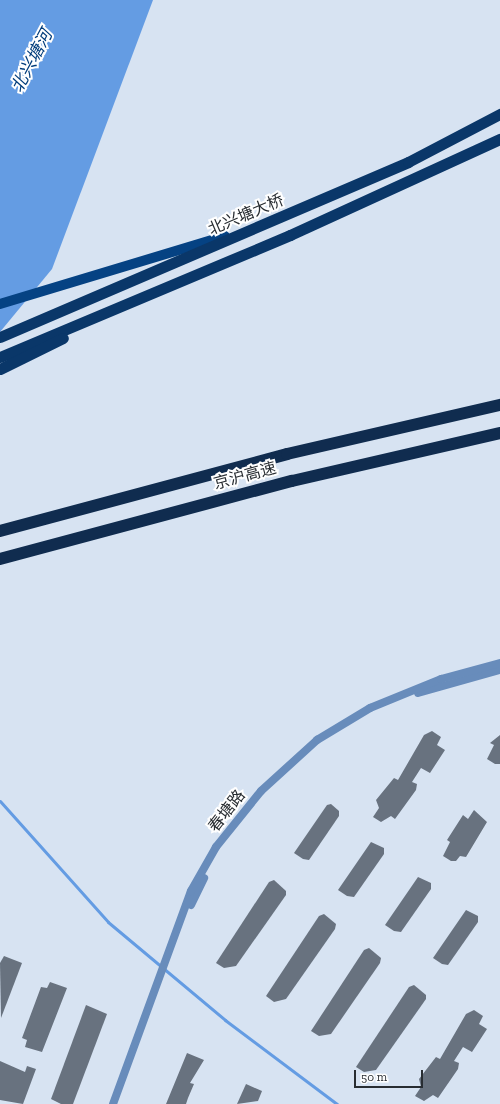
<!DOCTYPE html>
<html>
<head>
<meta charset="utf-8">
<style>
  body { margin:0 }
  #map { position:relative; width:500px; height:1104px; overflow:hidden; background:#d7e3f2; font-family:"Zilla Slab","Noto Sans SC",serif }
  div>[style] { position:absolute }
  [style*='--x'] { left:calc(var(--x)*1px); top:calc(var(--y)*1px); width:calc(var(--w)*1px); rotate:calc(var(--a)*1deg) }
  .water>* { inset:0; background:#649ce3 }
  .stream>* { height:3px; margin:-1.5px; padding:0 1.5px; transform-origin:1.5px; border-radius:1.5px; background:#649ce3 }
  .building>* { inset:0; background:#68727f }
  .tertiary>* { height:8px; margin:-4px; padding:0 4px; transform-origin:4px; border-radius:4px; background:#688cbb }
  .primary>* { height:10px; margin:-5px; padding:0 5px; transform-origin:5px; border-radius:5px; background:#054283 }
  .trunk>* { height:11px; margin:-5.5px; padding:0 5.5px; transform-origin:5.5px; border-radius:5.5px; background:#0a3769 }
  .motorway>* { height:12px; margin:-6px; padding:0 6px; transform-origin:6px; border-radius:6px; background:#102c4f }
  span { translate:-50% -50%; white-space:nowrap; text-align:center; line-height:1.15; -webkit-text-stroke:4px #fff; paint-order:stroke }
  .street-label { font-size:16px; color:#282d32 }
  .water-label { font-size:17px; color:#003c7b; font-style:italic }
  .scale { position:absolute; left:354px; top:1070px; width:69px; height:18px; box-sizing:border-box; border:2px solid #282d32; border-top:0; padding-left:5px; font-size:12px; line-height:14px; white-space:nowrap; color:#282d32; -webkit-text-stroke:3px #fff; paint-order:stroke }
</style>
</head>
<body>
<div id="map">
  <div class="water">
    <div style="clip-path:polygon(0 0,153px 0,52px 269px,0 332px)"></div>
  </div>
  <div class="stream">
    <div style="--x:0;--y:801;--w:162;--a:48.2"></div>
    <div style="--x:108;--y:922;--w:153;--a:39.9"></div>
    <div style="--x:225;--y:1020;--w:140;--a:36.9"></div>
  </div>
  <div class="building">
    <div style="clip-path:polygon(432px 731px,441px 737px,437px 745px,445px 750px,430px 773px,421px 768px,412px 782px,417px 784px,416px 790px,395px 819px,391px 816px,381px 822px,373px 817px,379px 808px,376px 800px,394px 778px,398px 780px,424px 735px)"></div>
    <div style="clip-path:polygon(500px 735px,500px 764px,495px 764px,487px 759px,494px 745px,490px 743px)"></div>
    <div style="clip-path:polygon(331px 804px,339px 811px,339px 816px,309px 860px,303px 859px,294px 853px,327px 805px)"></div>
    <div style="clip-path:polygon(474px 810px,487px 822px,466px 857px,460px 856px,456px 861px,451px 861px,443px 856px,450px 842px,447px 840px,463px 815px,468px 819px)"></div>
    <div style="clip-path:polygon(371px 842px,384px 848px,384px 854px,354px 897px,347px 896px,338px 890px)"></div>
    <div style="clip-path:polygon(418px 877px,431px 883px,431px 889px,401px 932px,394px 931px,385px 925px)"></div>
    <div style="clip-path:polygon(274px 880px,286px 891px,286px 895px,236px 966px,224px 968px,216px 963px,269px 882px)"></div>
    <div style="clip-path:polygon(466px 910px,478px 916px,478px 922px,448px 965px,442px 964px,433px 958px)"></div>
    <div style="clip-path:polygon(324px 914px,336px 924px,335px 929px,286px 999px,274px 1002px,266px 996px,319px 916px)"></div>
    <div style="clip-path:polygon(369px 948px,381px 958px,380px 963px,331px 1034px,319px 1036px,311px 1031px,364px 950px)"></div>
    <div style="clip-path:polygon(4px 956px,22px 963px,1px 1018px,0 963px)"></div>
    <div style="clip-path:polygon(50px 982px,67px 988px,42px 1052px,25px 1047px,27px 1040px,22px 1038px,41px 987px,47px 988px)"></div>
    <div style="clip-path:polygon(414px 985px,426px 995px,426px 999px,376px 1070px,364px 1072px,356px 1067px,409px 987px)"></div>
    <div style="clip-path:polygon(86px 1005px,107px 1014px,73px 1104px,61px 1104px,51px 1099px)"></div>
    <div style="clip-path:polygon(474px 1010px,483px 1016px,479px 1024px,487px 1029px,472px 1052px,463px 1047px,454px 1061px,459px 1063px,458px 1069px,438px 1098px,433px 1095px,424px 1101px,415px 1096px,421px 1087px,419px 1079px,436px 1057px,440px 1059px,466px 1014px)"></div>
    <div style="clip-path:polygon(187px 1053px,204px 1060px,190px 1083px,194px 1084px,188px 1098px,186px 1104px,166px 1104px)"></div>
    <div style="clip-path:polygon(0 1061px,25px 1072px,27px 1066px,36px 1069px,23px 1104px,0 1100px)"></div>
    <div style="clip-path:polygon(246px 1084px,262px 1091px,258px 1101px,237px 1104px)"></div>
  </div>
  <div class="tertiary">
    <div style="--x:418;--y:693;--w:85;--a:-15.7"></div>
    <div style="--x:191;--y:905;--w:30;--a:-64"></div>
    <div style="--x:113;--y:1104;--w:227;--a:-69.9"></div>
    <div style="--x:191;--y:891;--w:51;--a:-60.4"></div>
    <div style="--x:216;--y:847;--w:72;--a:-51.2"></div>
    <div style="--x:261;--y:791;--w:76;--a:-42.3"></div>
    <div style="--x:317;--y:740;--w:62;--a:-31.1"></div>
    <div style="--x:370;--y:708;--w:77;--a:-22.2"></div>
    <div style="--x:441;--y:679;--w:61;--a:-15.2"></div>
  </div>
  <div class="primary">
    <div style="--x:0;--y:304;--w:235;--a:-16.8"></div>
  </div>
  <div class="trunk">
    <div style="--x:0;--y:337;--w:444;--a:-23.2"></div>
    <div style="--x:408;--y:162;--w:104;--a:-27.6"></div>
    <div style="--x:0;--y:357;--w:315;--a:-22.8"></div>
    <div style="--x:290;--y:235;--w:231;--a:-24.6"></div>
    <div style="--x:0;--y:369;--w:70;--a:-26.2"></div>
  </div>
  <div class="motorway">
    <div style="--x:0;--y:531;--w:297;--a:-15"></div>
    <div style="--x:287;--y:454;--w:219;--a:-13"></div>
    <div style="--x:0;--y:559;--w:302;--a:-15"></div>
    <div style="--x:292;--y:481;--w:213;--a:-13"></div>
  </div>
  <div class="street-label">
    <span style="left:246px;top:215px;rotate:-23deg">北兴塘大桥</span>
    <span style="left:245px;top:476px;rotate:-15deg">京沪高速</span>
    <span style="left:227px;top:811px;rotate:-52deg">春塘路</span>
  </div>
  <div class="water-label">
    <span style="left:32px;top:61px;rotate:-62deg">北兴塘河</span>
  </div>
  <div class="scale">50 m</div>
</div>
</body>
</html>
